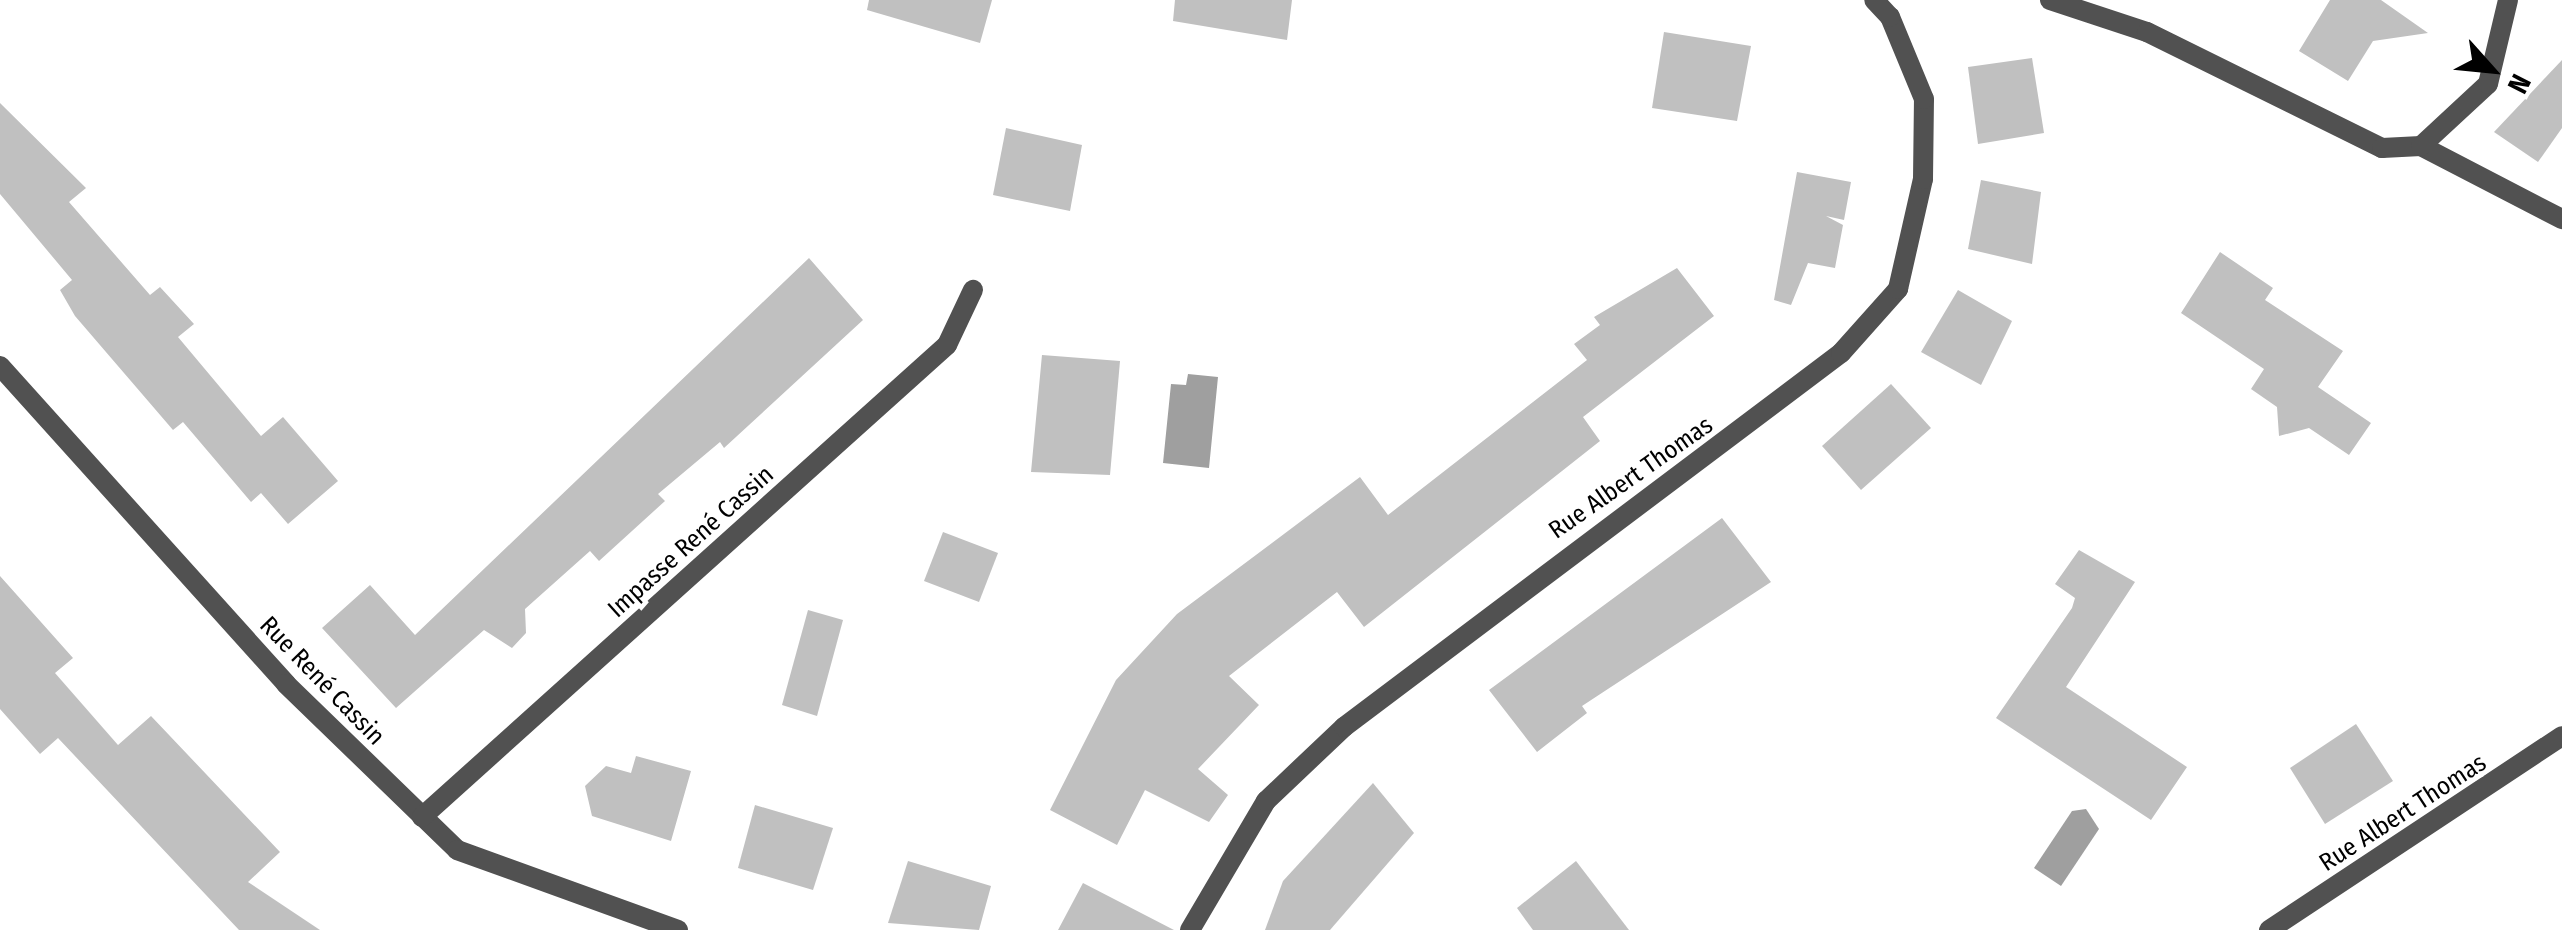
<!DOCTYPE html>
<html>
<head>
<meta charset="utf-8">
<style>
  body { margin:0 }
  #map { position:relative; width:2562px; height:930px; overflow:hidden; background:#fff; font-family:"Fira Sans Condensed",sans-serif }
  div>[style] { position:absolute }
  [style*='--x'] { left:calc(var(--x)*1px); top:calc(var(--y)*1px); width:calc(var(--w)*1px); rotate:calc(var(--a)*1deg) }
  .water>* { inset:0; background:#9f9f9f }
  .building>* { inset:0; background:#c0c0c0 }
  .service>* { height:20px; margin:-10px; padding:0 10px; transform-origin:10px; border-radius:10px; background:#515151 }
  .minor>* { height:20px; margin:-10px; padding:0 10px; transform-origin:10px; border-radius:10px; background:#515151 }
  span { translate:-50% -50%; white-space:nowrap; text-align:center; line-height:1.15; -webkit-text-stroke:9px #fff; paint-order:stroke }
  .street-label { font-size:25px; color:#000 }
  .north { position:absolute; left:2442px; top:20px; width:100px; height:100px; -webkit-text-stroke:8px #fff; paint-order:stroke; rotate:117deg; font-size:28px; font-weight:700; line-height:40px; text-align:center; color:#000 }
  .north::after { content:''; display:block; margin:auto; width:35px; height:45px; background:#000; clip-path:polygon(50% 0,100% 100%,50% 72%,0 100%) }
</style>
</head>
<body>
<div id="map">
  <div class="water">
    <div style="clip-path:polygon(1188px 374px,1218px 377px,1209px 468px,1163px 463px,1171px 384px,1186px 385px)"></div>
    <div style="clip-path:polygon(2086px 809px,2099px 829px,2061px 886px,2034px 868px,2072px 811px)"></div>
  </div>
  <div class="building">
    <div style="clip-path:polygon(869px 0,992px 0,980px 43px,867px 10px)"></div>
    <div style="clip-path:polygon(1175px 0,1292px 0,1287px 40px,1173px 21px)"></div>
    <div style="clip-path:polygon(2330px 0,2381px 0,2428px 33px,2373px 41px,2348px 81px,2299px 51px)"></div>
    <div style="clip-path:polygon(1664px 32px,1751px 46px,1737px 121px,1652px 108px)"></div>
    <div style="clip-path:polygon(2032px 58px,2044px 133px,1978px 144px,1968px 67px)"></div>
    <div style="clip-path:polygon(2562px 60px,2562px 128px,2538px 162px,2494px 132px)"></div>
    <div style="clip-path:polygon(0 103px,86px 188px,69px 202px,150px 295px,160px 287px,194px 324px,178px 337px,261px 436px,283px 417px,338px 481px,288px 524px,261px 493px,251px 502px,183px 422px,173px 430px,75px 316px,60px 290px,72px 280px,0 194px)"></div>
    <div style="clip-path:polygon(1006px 128px,1082px 145px,1070px 211px,993px 195px)"></div>
    <div style="clip-path:polygon(1797px 172px,1851px 182px,1844px 220px,1826px 216px,1843px 225px,1835px 268px,1808px 263px,1791px 305px,1774px 300px)"></div>
    <div style="clip-path:polygon(1981px 180px,2041px 192px,2032px 264px,1968px 249px)"></div>
    <div style="clip-path:polygon(2220px 252px,2273px 288px,2265px 300px,2343px 351px,2318px 387px,2371px 423px,2349px 455px,2309px 428px,2279px 436px,2277px 407px,2251px 389px,2264px 369px,2181px 313px)"></div>
    <div style="clip-path:polygon(809px 258px,863px 320px,724px 448px,720px 442px,658px 494px,665px 501px,599px 561px,590px 551px,525px 609px,526px 633px,512px 648px,484px 630px,396px 708px,322px 628px,370px 585px,415px 635px)"></div>
    <div style="clip-path:polygon(1677px 268px,1714px 316px,1583px 417px,1600px 441px,1364px 627px,1337px 592px,1229px 676px,1259px 705px,1198px 769px,1228px 795px,1209px 822px,1145px 790px,1117px 845px,1050px 810px,1116px 680px,1177px 614px,1360px 477px,1388px 515px,1587px 360px,1574px 344px,1600px 325px,1594px 317px)"></div>
    <div style="clip-path:polygon(1958px 290px,2012px 321px,1981px 385px,1921px 352px)"></div>
    <div style="clip-path:polygon(1042px 355px,1120px 361px,1110px 475px,1031px 472px)"></div>
    <div style="clip-path:polygon(1891px 384px,1931px 428px,1861px 490px,1822px 446px)"></div>
    <div style="clip-path:polygon(1722px 518px,1771px 582px,1582px 706px,1587px 713px,1537px 752px,1489px 690px)"></div>
    <div style="clip-path:polygon(943px 532px,998px 553px,979px 602px,924px 581px)"></div>
    <div style="clip-path:polygon(2079px 550px,2135px 582px,2066px 687px,2187px 767px,2151px 820px,1996px 718px,2072px 608px,2075px 598px,2055px 584px)"></div>
    <div style="clip-path:polygon(0 576px,73px 658px,55px 673px,118px 745px,151px 716px,280px 852px,248px 882px,320px 930px,239px 930px,58px 738px,40px 754px,0 709px)"></div>
    <div style="clip-path:polygon(808px 610px,843px 620px,817px 716px,782px 705px)"></div>
    <div style="clip-path:polygon(2356px 724px,2393px 781px,2325px 824px,2290px 768px)"></div>
    <div style="clip-path:polygon(636px 756px,691px 771px,671px 841px,592px 816px,585px 786px,606px 766px,631px 773px)"></div>
    <div style="clip-path:polygon(1373px 783px,1414px 833px,1330px 930px,1265px 930px,1283px 881px)"></div>
    <div style="clip-path:polygon(755px 805px,833px 828px,813px 890px,738px 868px)"></div>
    <div style="clip-path:polygon(908px 861px,991px 886px,979px 930px,888px 923px)"></div>
    <div style="clip-path:polygon(1576px 861px,1629px 930px,1533px 930px,1517px 908px)"></div>
    <div style="clip-path:polygon(1083px 883px,1174px 930px,1058px 930px)"></div>
  </div>
  <div class="service">
    <div style="--x:2421;--y:146;--w:159;--a:27.4"></div>
  </div>
  <div class="minor">
    <div style="--x:2050;--y:0;--w:102;--a:18.3"></div>
    <div style="--x:2147;--y:32;--w:262;--a:26.3"></div>
    <div style="--x:2382;--y:148;--w:39;--a:-3"></div>
    <div style="--x:2421;--y:146;--w:91;--a:-42.8"></div>
    <div style="--x:2488;--y:84;--w:86;--a:-76.6"></div>
    <div style="--x:0;--y:366;--w:428;--a:48"></div>
    <div style="--x:286;--y:684;--w:238;--a:44.1"></div>
    <div style="--x:457;--y:850;--w:235;--a:19.9"></div>
    <div style="--x:422;--y:817;--w:706;--a:-41.96"></div>
    <div style="--x:947;--y:345;--w:61;--a:-64.7"></div>
    <div style="--x:1190;--y:930;--w:150;--a:-59.5"></div>
    <div style="--x:1266;--y:801;--w:108;--a:-43.5"></div>
    <div style="--x:1344;--y:727;--w:622;--a:-36.96"></div>
    <div style="--x:1841;--y:353;--w:86;--a:-48.3"></div>
    <div style="--x:1898;--y:289;--w:113;--a:-77.2"></div>
    <div style="--x:1923;--y:179;--w:80;--a:-89.3"></div>
    <div style="--x:1924;--y:99;--w:89;--a:-112.5"></div>
    <div style="--x:1890;--y:17;--w:23;--a:-133"></div>
    <div style="--x:2269;--y:930;--w:351;--a:-33.5"></div>
  </div>
  <div class="street-label">
    <span style="left:1631px;top:478px;rotate:-35deg">Rue Albert Thomas</span>
    <span style="left:691px;top:542px;rotate:-42deg">Impasse René Cassin</span>
    <span style="left:322px;top:681px;rotate:46deg">Rue René Cassin</span>
    <span style="left:2403px;top:813px;rotate:-33deg">Rue Albert Thomas</span>
  </div>
  <div class="north">N</div>
</div>
</body>
</html>
